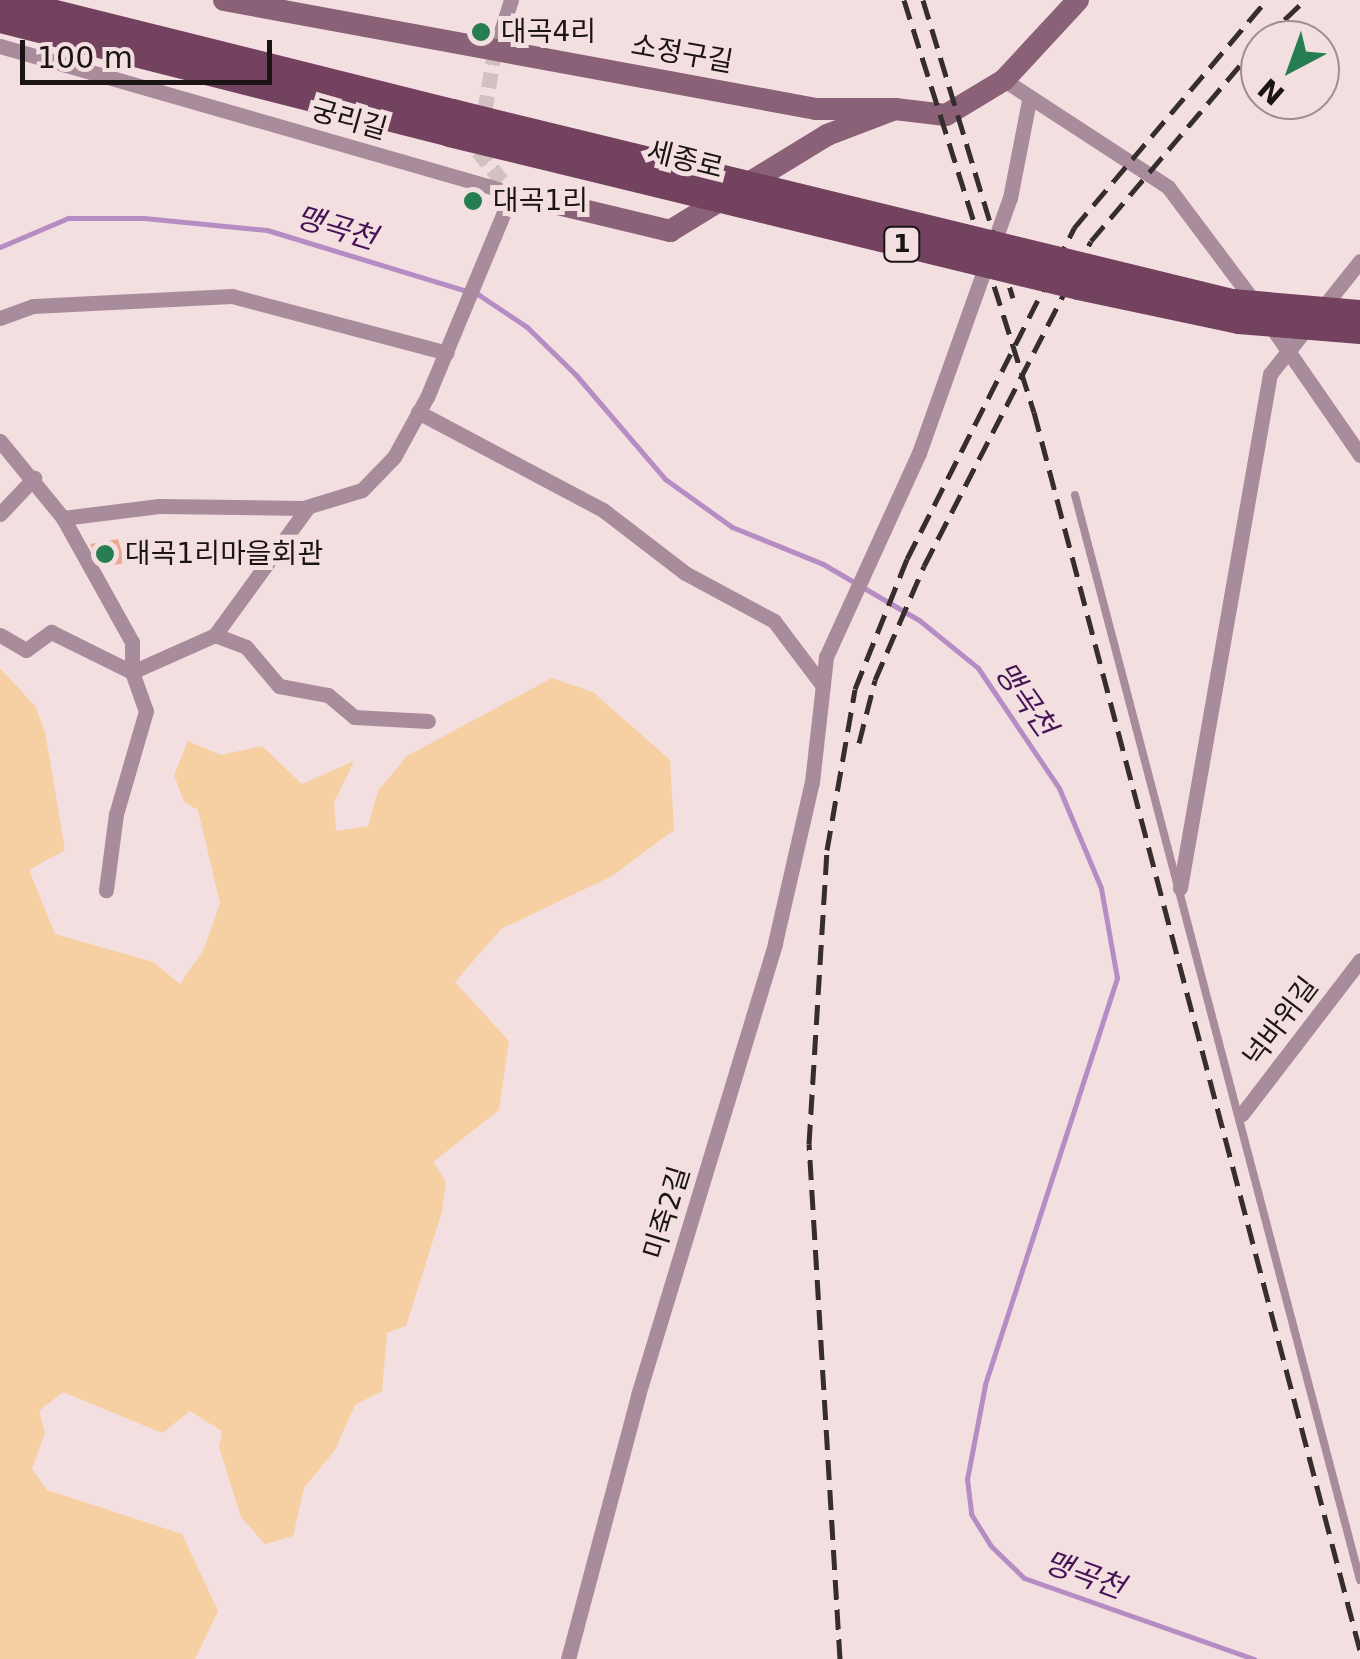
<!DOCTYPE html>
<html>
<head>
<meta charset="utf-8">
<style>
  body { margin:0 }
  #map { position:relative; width:1360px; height:1659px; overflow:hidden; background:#f3dfe0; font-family:"DejaVu Sans","Noto Sans KR",sans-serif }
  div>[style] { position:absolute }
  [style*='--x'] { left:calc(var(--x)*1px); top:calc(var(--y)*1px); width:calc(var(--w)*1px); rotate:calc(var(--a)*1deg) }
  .green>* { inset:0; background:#f6d0a2 }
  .stream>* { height:5px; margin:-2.5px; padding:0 2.5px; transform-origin:2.5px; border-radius:2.5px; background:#b58cc3 }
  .building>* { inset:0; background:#eda78c }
  .street-tunnel>* { height:15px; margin-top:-7.5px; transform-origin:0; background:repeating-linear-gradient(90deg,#d3c1c1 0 15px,transparent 0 23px) }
  .lane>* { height:8px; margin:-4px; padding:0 4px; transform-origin:4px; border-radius:4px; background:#a98c9b }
  .street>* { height:15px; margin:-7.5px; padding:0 7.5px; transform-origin:7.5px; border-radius:7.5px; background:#a98c9b }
  .secondary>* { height:22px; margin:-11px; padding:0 11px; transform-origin:11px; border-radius:11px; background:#8a6177 }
  .primary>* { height:25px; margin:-12.5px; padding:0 12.5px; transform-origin:12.5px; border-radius:12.5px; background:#73425e }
  .rail>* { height:5px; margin-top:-2.5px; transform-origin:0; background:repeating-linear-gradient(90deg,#362d2d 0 20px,transparent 0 30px) }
  .primary-bridge>* { height:25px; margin:-12.5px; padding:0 12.5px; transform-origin:12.5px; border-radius:12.5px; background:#73425e }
  .dots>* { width:28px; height:28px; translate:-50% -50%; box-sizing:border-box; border:5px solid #f3dfe0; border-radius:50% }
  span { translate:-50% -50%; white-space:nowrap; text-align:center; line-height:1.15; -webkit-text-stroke:10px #f3dfe0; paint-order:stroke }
  .shield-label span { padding:2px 8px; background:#f3dfe0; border:2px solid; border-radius:8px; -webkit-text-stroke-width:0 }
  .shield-label { font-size:25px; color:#1b1414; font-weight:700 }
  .poi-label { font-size:28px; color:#1b1414 }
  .left { translate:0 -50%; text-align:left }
  .street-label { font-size:28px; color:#1b1414 }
  .water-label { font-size:30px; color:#471357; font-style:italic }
  .north { position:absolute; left:1240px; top:20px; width:100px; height:100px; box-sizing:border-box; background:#f3dfe0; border:2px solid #9d8e8e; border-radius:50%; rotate:221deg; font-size:28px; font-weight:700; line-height:40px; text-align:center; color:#1b1414 }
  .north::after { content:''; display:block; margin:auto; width:35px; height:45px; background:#267d51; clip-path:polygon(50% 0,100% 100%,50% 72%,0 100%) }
  .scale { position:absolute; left:20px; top:40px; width:252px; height:45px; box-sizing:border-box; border:5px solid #1b1414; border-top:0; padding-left:12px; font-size:30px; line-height:35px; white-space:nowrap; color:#1b1414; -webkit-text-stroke:8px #f3dfe0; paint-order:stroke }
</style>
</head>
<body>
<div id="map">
  <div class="green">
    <div style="clip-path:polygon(0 668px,35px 706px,45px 732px,65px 850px,29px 870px,55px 934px,153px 962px,180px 984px,204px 949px,220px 903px,198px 810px,184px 802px,174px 775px,188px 741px,221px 755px,262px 746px,302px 784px,354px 761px,334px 803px,336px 831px,368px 826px,378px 791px,407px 756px,552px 678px,593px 692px,670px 760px,674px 830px,612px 876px,501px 929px,455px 982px,509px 1041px,499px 1110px,433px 1162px,446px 1182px,442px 1212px,406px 1326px,387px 1333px,382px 1391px,355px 1405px,335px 1450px,304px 1488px,293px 1536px,265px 1544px,241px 1517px,219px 1447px,222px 1431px,190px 1411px,162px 1433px,63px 1392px,39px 1411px,45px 1433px,32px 1469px,47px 1490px,182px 1534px,218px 1611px,195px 1659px,0 1659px)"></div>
  </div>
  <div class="stream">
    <div style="--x:0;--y:247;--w:74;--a:-23.1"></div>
    <div style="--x:68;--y:218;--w:76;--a:0"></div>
    <div style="--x:144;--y:218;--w:124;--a:5.6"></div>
    <div style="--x:267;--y:230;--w:222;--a:17"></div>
    <div style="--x:479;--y:295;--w:58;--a:33.7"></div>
    <div style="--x:527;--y:327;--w:69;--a:44.4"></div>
    <div style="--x:576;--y:375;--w:137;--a:49.4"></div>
    <div style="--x:665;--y:479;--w:82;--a:35.6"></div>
    <div style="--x:732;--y:527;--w:98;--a:22.1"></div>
    <div style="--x:823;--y:564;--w:111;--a:30.3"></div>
    <div style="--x:919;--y:620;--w:76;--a:39.1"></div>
    <div style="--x:978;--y:668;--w:145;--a:56"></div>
    <div style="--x:1059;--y:788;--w:108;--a:67.2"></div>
    <div style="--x:1101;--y:888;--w:91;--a:79.9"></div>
    <div style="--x:1117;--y:978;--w:428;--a:108"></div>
    <div style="--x:985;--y:1385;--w:96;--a:100.8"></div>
    <div style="--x:967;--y:1479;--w:35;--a:83"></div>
    <div style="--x:971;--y:1514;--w:36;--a:58"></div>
    <div style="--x:990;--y:1545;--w:47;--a:44.1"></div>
    <div style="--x:1024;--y:1578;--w:244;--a:19.4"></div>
  </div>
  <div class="building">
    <div style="clip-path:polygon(118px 539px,125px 563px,103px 567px,90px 544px)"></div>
  </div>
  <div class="street-tunnel">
    <div style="--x:495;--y:50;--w:102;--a:99.6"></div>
    <div style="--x:478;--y:151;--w:54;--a:51"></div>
  </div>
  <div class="lane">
    <div style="--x:1075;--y:495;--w:1122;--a:75.28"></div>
  </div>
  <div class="street">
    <div style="--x:0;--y:46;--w:533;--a:16.02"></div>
    <div style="--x:512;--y:193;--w:221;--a:112.6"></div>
    <div style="--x:427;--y:397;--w:68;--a:118.8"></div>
    <div style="--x:394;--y:457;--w:46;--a:134.1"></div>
    <div style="--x:362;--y:490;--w:62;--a:163"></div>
    <div style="--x:303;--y:508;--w:144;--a:-179.2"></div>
    <div style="--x:159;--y:506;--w:97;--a:172.9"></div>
    <div style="--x:495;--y:50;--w:52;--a:-72.3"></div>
    <div style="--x:1004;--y:80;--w:196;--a:33.1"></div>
    <div style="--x:1168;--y:187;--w:145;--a:53.1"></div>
    <div style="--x:0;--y:318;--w:35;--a:-20"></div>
    <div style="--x:33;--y:306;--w:199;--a:-2.9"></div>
    <div style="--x:232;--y:296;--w:222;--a:14.8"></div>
    <div style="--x:1268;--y:322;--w:162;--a:55.3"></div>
    <div style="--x:418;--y:412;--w:209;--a:27.9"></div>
    <div style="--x:603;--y:510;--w:103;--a:37.5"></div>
    <div style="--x:685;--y:573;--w:101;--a:28.3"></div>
    <div style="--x:774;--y:621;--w:81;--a:53"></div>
    <div style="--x:0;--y:441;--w:99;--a:50.7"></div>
    <div style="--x:63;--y:518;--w:142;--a:60.9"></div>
    <div style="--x:132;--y:642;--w:30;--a:90"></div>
    <div style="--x:132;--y:672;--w:41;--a:70.3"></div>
    <div style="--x:146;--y:711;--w:107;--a:106.2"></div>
    <div style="--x:116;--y:814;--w:77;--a:97.5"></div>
    <div style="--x:0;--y:514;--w:50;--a:-46.6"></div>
    <div style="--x:0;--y:635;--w:30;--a:30"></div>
    <div style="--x:26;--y:650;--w:31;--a:-36"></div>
    <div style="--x:51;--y:632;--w:90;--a:26.3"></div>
    <div style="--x:132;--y:672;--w:91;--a:-24"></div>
    <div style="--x:215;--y:635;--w:158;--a:-54"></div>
    <div style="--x:215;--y:635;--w:33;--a:21"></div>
    <div style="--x:246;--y:647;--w:51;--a:49.8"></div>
    <div style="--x:279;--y:686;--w:50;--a:10.4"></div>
    <div style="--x:328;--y:695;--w:34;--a:40"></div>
    <div style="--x:354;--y:717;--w:74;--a:3.1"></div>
    <div style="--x:1180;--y:888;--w:522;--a:-80.07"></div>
    <div style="--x:1270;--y:374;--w:144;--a:-51.5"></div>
    <div style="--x:1242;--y:1114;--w:194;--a:-52.5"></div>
    <div style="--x:568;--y:1659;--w:273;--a:-75.1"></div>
    <div style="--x:638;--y:1395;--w:472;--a:-73.1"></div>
    <div style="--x:775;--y:943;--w:165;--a:-77.1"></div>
    <div style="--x:812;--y:782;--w:126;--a:-83.6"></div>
    <div style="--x:826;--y:657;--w:224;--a:-65.5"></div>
    <div style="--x:919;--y:453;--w:271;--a:-70.4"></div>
    <div style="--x:1010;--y:198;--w:100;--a:-79"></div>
  </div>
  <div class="secondary">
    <div style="--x:224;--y:0;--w:602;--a:10.43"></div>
    <div style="--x:816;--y:109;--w:79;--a:0"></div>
    <div style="--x:512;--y:193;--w:163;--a:13.5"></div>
    <div style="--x:670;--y:231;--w:184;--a:-31.4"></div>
    <div style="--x:827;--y:135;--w:73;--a:-20.9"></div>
    <div style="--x:895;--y:109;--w:51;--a:6.7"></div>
    <div style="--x:946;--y:115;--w:68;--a:-31.1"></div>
    <div style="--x:1004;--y:80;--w:109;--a:-47.2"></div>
  </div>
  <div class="primary">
    <div style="--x:7;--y:0;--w:459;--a:14"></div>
    <div style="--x:0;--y:20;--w:463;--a:14.2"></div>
  </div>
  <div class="rail">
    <div style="--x:904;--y:0;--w:432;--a:72.5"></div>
    <div style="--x:1034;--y:412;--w:1280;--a:75.25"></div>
    <div style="--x:923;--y:0;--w:311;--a:73.2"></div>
    <div style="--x:1263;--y:40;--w:58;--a:-43.6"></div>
    <div style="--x:859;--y:743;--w:65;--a:-75.7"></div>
    <div style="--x:875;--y:680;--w:124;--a:-66.7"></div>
    <div style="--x:924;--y:566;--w:365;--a:-62.8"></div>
    <div style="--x:1091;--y:241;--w:261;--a:-49.7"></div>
    <div style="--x:840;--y:1659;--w:516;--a:-93.44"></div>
    <div style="--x:809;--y:1144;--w:295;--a:-86.5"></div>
    <div style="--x:827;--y:850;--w:163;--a:-80.1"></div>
    <div style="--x:855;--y:689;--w:140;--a:-68.2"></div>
    <div style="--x:907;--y:559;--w:371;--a:-63.2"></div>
    <div style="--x:1074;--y:228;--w:299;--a:-49.8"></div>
  </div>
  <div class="primary-bridge">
    <div style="--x:452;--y:111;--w:803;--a:13.69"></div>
    <div style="--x:1232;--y:301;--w:128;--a:4.9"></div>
    <div style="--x:449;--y:134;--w:647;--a:13.67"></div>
    <div style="--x:1078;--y:287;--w:164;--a:12"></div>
    <div style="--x:1238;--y:321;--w:122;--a:4.7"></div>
  </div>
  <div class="dots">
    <div style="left:481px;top:32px;background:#267d51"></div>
    <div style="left:473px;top:201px;background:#267d51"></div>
    <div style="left:105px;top:554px;background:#267d51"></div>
  </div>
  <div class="shield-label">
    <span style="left:902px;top:244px">1</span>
  </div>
  <div class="poi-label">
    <span class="left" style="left:501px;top:32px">대곡4리</span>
    <span class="left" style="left:493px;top:201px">대곡1리</span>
    <span class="left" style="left:125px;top:554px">대곡1리마을회관</span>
  </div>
  <div class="street-label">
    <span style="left:682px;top:54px;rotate:10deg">소정구길</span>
    <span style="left:349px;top:120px;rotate:16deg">궁리길</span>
    <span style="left:685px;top:160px;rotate:14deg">세종로</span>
    <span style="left:1281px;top:1022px;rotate:-53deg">넉바위길</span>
    <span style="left:667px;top:1213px;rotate:-73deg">미죽2길</span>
  </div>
  <div class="water-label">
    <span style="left:336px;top:228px;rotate:17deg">맹곡천</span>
    <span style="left:1025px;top:699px;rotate:55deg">맹곡천</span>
    <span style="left:1084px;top:1575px;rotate:20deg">맹곡천</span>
  </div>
  <div class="north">N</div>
  <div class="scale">100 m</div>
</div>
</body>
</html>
